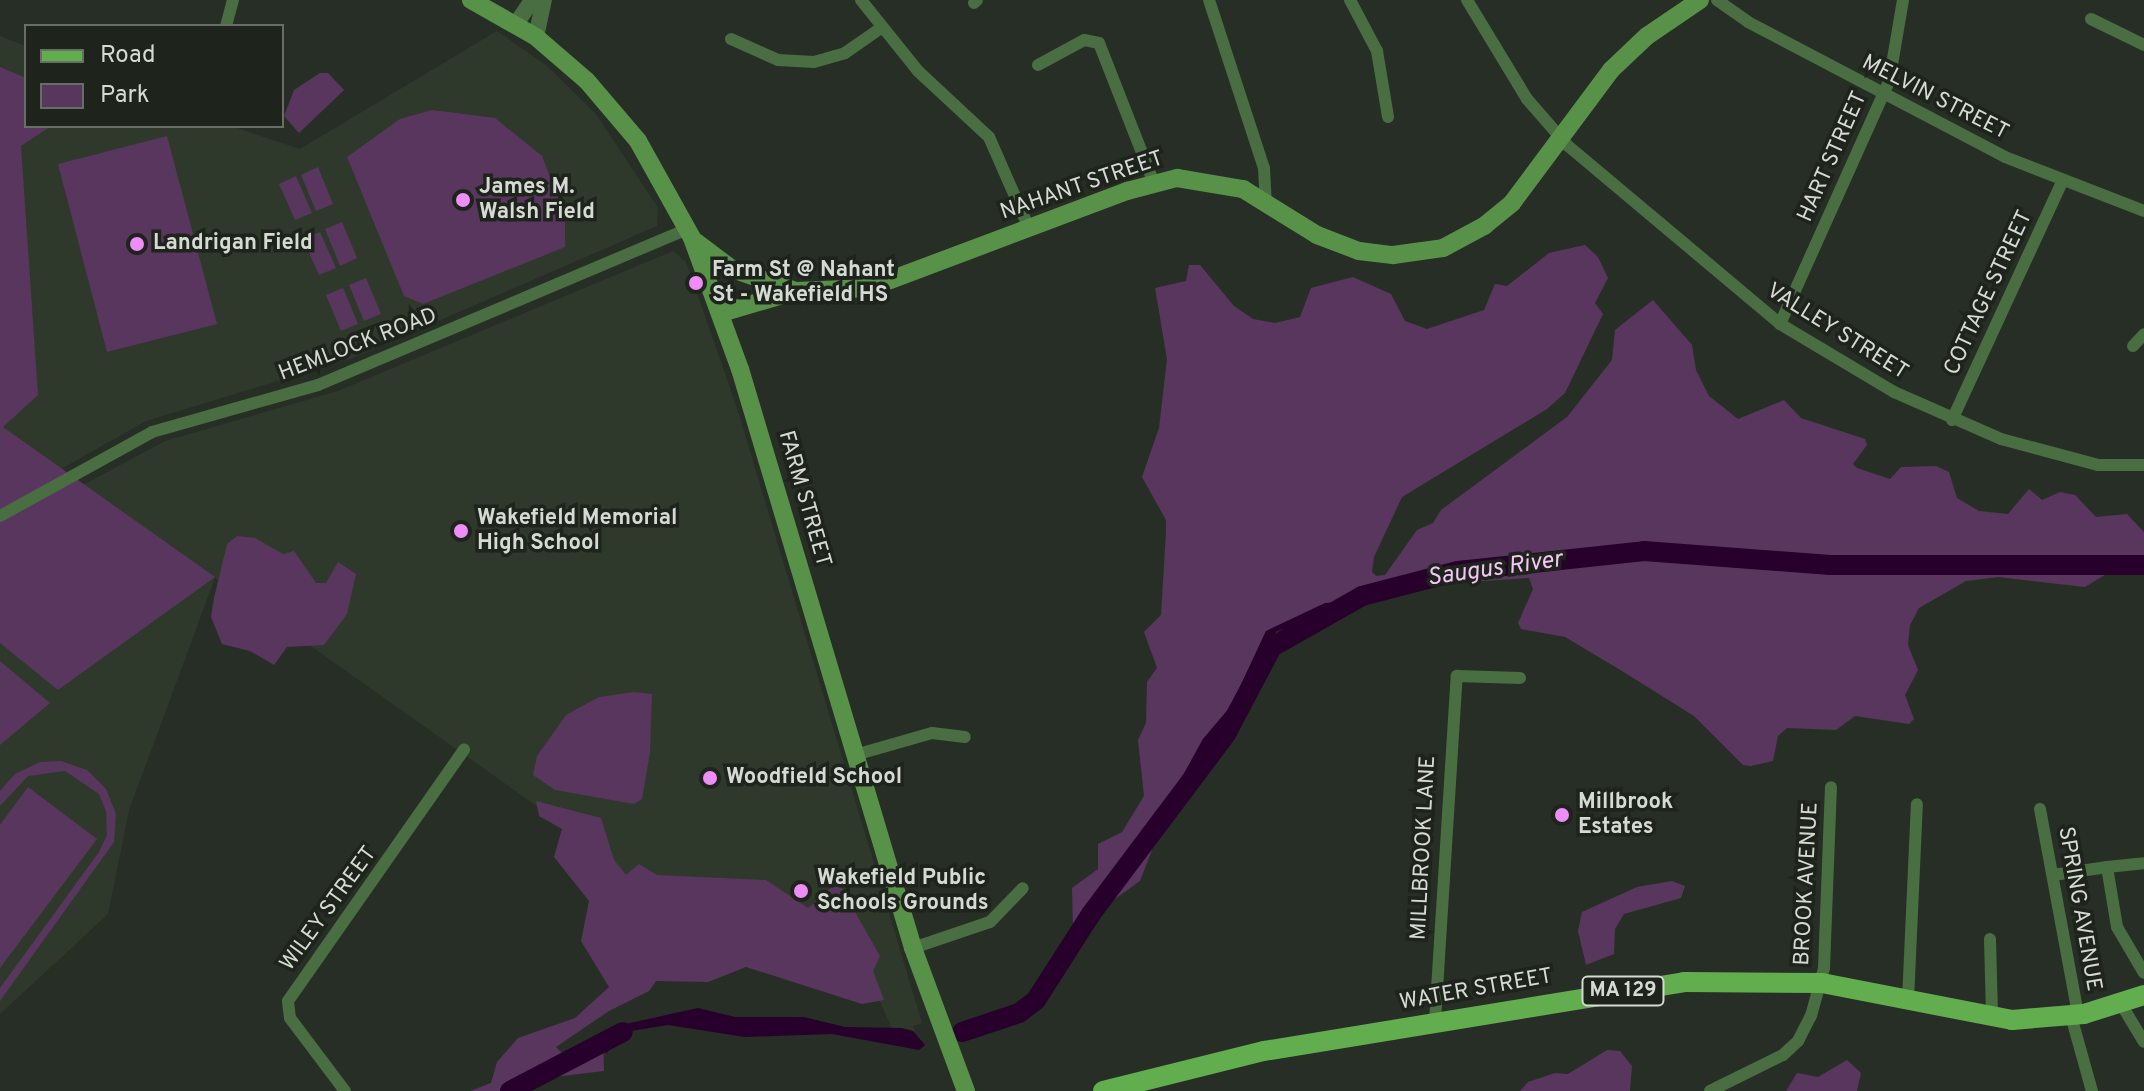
<!DOCTYPE html>
<html>
<head>
<meta charset="utf-8">
<style>
  body { margin:0 }
  #map { position:relative; width:2144px; height:1091px; overflow:hidden; background:#272e26; font-family:Overpass,sans-serif }
  div>[style] { position:absolute }
  [style*='--x'] { left:calc(var(--x)*1px); top:calc(var(--y)*1px); width:calc(var(--w)*1px); rotate:calc(var(--a)*1deg) }
  .built>* { inset:0; background:#2e392c }
  .green>* { inset:0; background:#59365d }
  .water>* { inset:0; background:#27002b }
  .river>* { height:20px; margin:-10px; padding:0 10px; transform-origin:10px; border-radius:10px; background:#27002b }
  .minor>* { height:12px; margin:-6px; padding:0 6px; transform-origin:6px; border-radius:6px; background:#496e41 }
  .tertiary>* { height:16px; margin:-8px; padding:0 8px; transform-origin:8px; border-radius:8px; background:#496e41 }
  .secondary>* { height:18px; margin:-9px; padding:0 9px; transform-origin:9px; border-radius:9px; background:#589249 }
  .primary>* { height:20px; margin:-10px; padding:0 10px; transform-origin:10px; border-radius:10px; background:#62ae4f }
  .dots>* { width:22px; height:22px; translate:-50% -50%; box-sizing:border-box; border:4px solid #1e241c; border-radius:50% }
  span { translate:-50% -50%; white-space:nowrap; text-align:center; line-height:1.15; -webkit-text-stroke:7px #1e241c; paint-order:stroke }
  .shield-label span { padding:2px 6px; background:#1e241c; border:2px solid; border-radius:6px; -webkit-text-stroke-width:0 }
  .shield-label { font-size:20px; color:#d6dad5; font-weight:700 }
  .street-label { font-size:22px; color:#d6dad5 }
  .poi-label { font-size:22px; color:#d6dad5; font-weight:700 }
  .left { translate:0 -50%; text-align:left }
  .water-label { font-size:24px; color:#f6c5fa; font-style:italic }
  .legend { position:absolute; left:24px; top:24px; width:260px; height:104px; box-sizing:border-box; background:#1e241c; border:2px solid #686d66; margin:0; padding:10px 14px; list-style:none; font-size:24px; color:#d6dad5 }
  .legend li { display:flex; align-items:center; gap:16px; height:40px }
  .legend b { width:40px; border:2px solid #686d66 }
</style>
</head>
<body>
<div id="map">
  <div class="built">
    <div style="clip-path:polygon(497px 31px,547px 66px,596px 114px,658px 208px,657px 226px,353px 358px,146px 421px,61px 469px,0 425px,0 36px,26px 46px,26px 126px,231px 126px,300px 149px)"></div>
    <div style="clip-path:polygon(673px 251px,686px 262px,736px 405px,922px 1023px,913px 1026px,915px 1034px,893px 1031px,855px 945px,684px 934px,603px 853px,215px 578px,129px 810px,108px 914px,0 1014px,0 643px,58px 689px,214px 577px,83px 485px,165px 441px,338px 391px)"></div>
  </div>
  <div class="green">
    <div style="clip-path:polygon(0 67px,26px 78px,26px 126px,51px 126px,21px 146px,38px 395px,3px 427px,215px 577px,58px 690px,0 643px)"></div>
    <div style="clip-path:polygon(320px 73px,328px 73px,344px 90px,299px 133px,284px 116px,286px 111px,294px 90px)"></div>
    <div style="clip-path:polygon(432px 110px,495px 118px,542px 156px,565px 215px,565px 247px,423px 304px,404px 296px,347px 157px,400px 119px)"></div>
    <div style="clip-path:polygon(167px 136px,217px 324px,107px 352px,58px 164px)"></div>
    <div style="clip-path:polygon(318px 167px,333px 204px,316px 211px,301px 175px)"></div>
    <div style="clip-path:polygon(296px 176px,312px 213px,295px 220px,279px 184px)"></div>
    <div style="clip-path:polygon(342px 222px,357px 258px,340px 266px,325px 229px)"></div>
    <div style="clip-path:polygon(320px 232px,336px 268px,319px 275px,303px 239px)"></div>
    <div style="clip-path:polygon(1585px 245px,1598px 257px,1608px 278px,1595px 303px,1603px 314px,1565px 393px,1547px 409px,1402px 497px,1374px 557px,1372px 572px,1376px 576px,1385px 575px,1417px 530px,1433px 523px,1441px 510px,1567px 417px,1612px 360px,1615px 330px,1653px 300px,1692px 345px,1696px 370px,1709px 396px,1738px 419px,1784px 400px,1801px 418px,1865px 439px,1867px 445px,1853px 464px,1857px 468px,1890px 479px,1901px 467px,1936px 466px,1949px 472px,1957px 498px,1979px 511px,2008px 514px,2029px 489px,2042px 500px,2060px 492px,2075px 495px,2096px 517px,2127px 514px,2144px 532px,2144px 571px,2108px 573px,2085px 587px,1998px 577px,1966px 581px,1919px 608px,1910px 625px,1908px 645px,1918px 670px,1905px 695px,1914px 719px,1909px 724px,1855px 716px,1836px 730px,1787px 728px,1778px 736px,1773px 761px,1751px 766px,1743px 765px,1694px 716px,1622px 671px,1565px 637px,1521px 629px,1518px 623px,1533px 589px,1529px 578px,1363px 589px,1266px 631px,1231px 706px,1203px 739px,1175px 790px,1140px 881px,1073px 929px,1072px 888px,1098px 869px,1098px 844px,1122px 832px,1144px 796px,1138px 740px,1146px 723px,1147px 682px,1157px 668px,1144px 632px,1161px 615px,1166px 532px,1166px 520px,1142px 477px,1159px 428px,1167px 359px,1155px 288px,1186px 281px,1189px 265px,1200px 265px,1234px 306px,1253px 319px,1275px 323px,1300px 317px,1311px 288px,1353px 277px,1391px 294px,1405px 321px,1427px 329px,1484px 310px,1495px 284px,1507px 286px,1549px 253px)"></div>
    <div style="clip-path:polygon(366px 278px,381px 314px,364px 321px,349px 285px)"></div>
    <div style="clip-path:polygon(343px 288px,358px 324px,341px 331px,326px 295px)"></div>
    <div style="clip-path:polygon(237px 536px,255px 538px,283px 554px,294px 551px,316px 583px,326px 583px,338px 562px,356px 574px,347px 614px,324px 645px,287px 647px,274px 665px,250px 651px,222px 644px,211px 617px,214px 598px,227px 544px)"></div>
    <div style="clip-path:polygon(0 661px,50px 703px,0 745px)"></div>
    <div style="clip-path:polygon(634px 692px,652px 694px,650px 753px,642px 799px,634px 804px,555px 790px,533px 775px,537px 756px,566px 715px,599px 697px)"></div>
    <div style="clip-path:polygon(61px 761px,87px 770px,106px 789px,116px 814px,114px 842px,0 1001px,0 988px,99px 852px,107px 835px,106px 811px,99px 794px,65px 771px,28px 776px,0 806px,0 791px,15px 774px,40px 762px)"></div>
    <div style="clip-path:polygon(28px 787px,97px 839px,0 968px,0 825px)"></div>
    <div style="clip-path:polygon(536px 801px,601px 818px,614px 860px,626px 875px,639px 864px,657px 875px,766px 880px,808px 908px,832px 887px,841px 887px,880px 956px,873px 971px,884px 1000px,862px 1004px,746px 967px,708px 982px,656px 981px,649px 991px,609px 1011px,556px 1047px,563px 1054px,575px 1052px,603px 1038px,604px 1071px,554px 1077px,518px 1091px,470px 1091px,491px 1083px,497px 1062px,518px 1038px,575px 1018px,609px 987px,581px 941px,589px 901px,554px 857px,562px 829px,539px 816px)"></div>
    <div style="clip-path:polygon(1672px 881px,1685px 886px,1681px 898px,1624px 914px,1615px 929px,1614px 954px,1586px 965px,1578px 931px,1582px 912px,1637px 887px)"></div>
    <div style="clip-path:polygon(1607px 1050px,1620px 1051px,1632px 1066px,1630px 1091px,1520px 1091px,1528px 1082px,1555px 1073px,1568px 1074px)"></div>
    <div style="clip-path:polygon(1847px 1060px,1861px 1073px,1857px 1091px,1786px 1091px,1797px 1073px,1818px 1077px)"></div>
  </div>
  <div class="water">
    <div style="clip-path:polygon(1341px 602px,1306px 623px,1277px 631px,1257px 658px,1220px 736px,1163px 818px,1157px 839px,1161px 818px,1175px 790px,1203px 739px,1231px 706px,1266px 631px,1325px 603px)"></div>
    <div style="clip-path:polygon(698px 1008px,735px 1017px,804px 1017px,845px 1027px,902px 1028px,913px 1031px,925px 1045px,919px 1050px,832px 1034px,745px 1037px,668px 1025px,619px 1033px,607px 1053px,601px 1050px,607px 1033px,621px 1025px)"></div>
  </div>
  <div class="river">
    <div style="--x:962;--y:1032;--w:60;--a:-18.4"></div>
    <div style="--x:1019;--y:1013;--w:21;--a:-37"></div>
    <div style="--x:1036;--y:1000;--w:102;--a:-57.4"></div>
    <div style="--x:1091;--y:914;--w:225;--a:-53.1"></div>
    <div style="--x:1226;--y:734;--w:98;--a:-62.1"></div>
    <div style="--x:1272;--y:647;--w:103;--a:-29.5"></div>
    <div style="--x:1362;--y:596;--w:99;--a:-14.6"></div>
    <div style="--x:1458;--y:571;--w:187;--a:-6.1"></div>
    <div style="--x:1644;--y:551;--w:187;--a:4.3"></div>
    <div style="--x:1830;--y:565;--w:314;--a:0"></div>
    <div style="--x:510;--y:1091;--w:127;--a:-27.6"></div>
  </div>
  <div class="minor">
    <div style="--x:861;--y:0;--w:91;--a:51.2"></div>
    <div style="--x:918;--y:71;--w:97;--a:42.9"></div>
    <div style="--x:989;--y:137;--w:99;--a:66.3"></div>
    <div style="--x:1209;--y:0;--w:177;--a:71.9"></div>
    <div style="--x:1264;--y:168;--w:33;--a:87"></div>
    <div style="--x:1350;--y:0;--w:58;--a:62.1"></div>
    <div style="--x:1377;--y:51;--w:67;--a:80.5"></div>
    <div style="--x:1467;--y:0;--w:116;--a:58.8"></div>
    <div style="--x:1527;--y:99;--w:61;--a:49"></div>
    <div style="--x:1567;--y:145;--w:278;--a:40"></div>
    <div style="--x:1780;--y:324;--w:133;--a:30.8"></div>
    <div style="--x:1894;--y:392;--w:117;--a:23.7"></div>
    <div style="--x:2001;--y:439;--w:100;--a:15"></div>
    <div style="--x:2098;--y:465;--w:46;--a:0"></div>
    <div style="--x:1717;--y:0;--w:38;--a:35"></div>
    <div style="--x:1748;--y:22;--w:290;--a:27.7"></div>
    <div style="--x:2005;--y:157;--w:149;--a:21.2"></div>
    <div style="--x:974;--y:3;--w:4;--a:-45"></div>
    <div style="--x:2091;--y:19;--w:59;--a:26.1"></div>
    <div style="--x:226;--y:26;--w:27;--a:-75"></div>
    <div style="--x:731;--y:39;--w:51;--a:24.1"></div>
    <div style="--x:778;--y:60;--w:36;--a:3"></div>
    <div style="--x:814;--y:62;--w:32;--a:-16"></div>
    <div style="--x:845;--y:53;--w:44;--a:-34.8"></div>
    <div style="--x:1038;--y:65;--w:52;--a:-28.5"></div>
    <div style="--x:1084;--y:40;--w:15;--a:11"></div>
    <div style="--x:1099;--y:43;--w:150;--a:68.6"></div>
    <div style="--x:1780;--y:324;--w:265;--a:-65.8"></div>
    <div style="--x:1889;--y:82;--w:83;--a:-80.3"></div>
    <div style="--x:2133;--y:346;--w:16;--a:-47"></div>
    <div style="--x:1952;--y:420;--w:262;--a:-65.2"></div>
    <div style="--x:0;--y:516;--w:174;--a:-28.9"></div>
    <div style="--x:152;--y:432;--w:173;--a:-15.8"></div>
    <div style="--x:318;--y:385;--w:401;--a:-22.9"></div>
    <div style="--x:855;--y:755;--w:80;--a:-15.9"></div>
    <div style="--x:932;--y:733;--w:33;--a:7"></div>
    <div style="--x:2040;--y:809;--w:209;--a:79.5"></div>
    <div style="--x:2107;--y:867;--w:37;--a:-6"></div>
    <div style="--x:2053;--y:875;--w:55;--a:-8.4"></div>
    <div style="--x:2107;--y:867;--w:61;--a:80.5"></div>
    <div style="--x:2117;--y:927;--w:53;--a:59.6"></div>
    <div style="--x:1990;--y:939;--w:79;--a:88.5"></div>
    <div style="--x:913;--y:948;--w:81;--a:-18.7"></div>
    <div style="--x:990;--y:922;--w:47;--a:-45.9"></div>
    <div style="--x:1908;--y:1000;--w:196;--a:-87.4"></div>
    <div style="--x:2121;--y:1004;--w:44;--a:58.8"></div>
    <div style="--x:2071;--y:1016;--w:78;--a:74.4"></div>
    <div style="--x:1435;--y:1021;--w:346;--a:-86.4"></div>
    <div style="--x:1457;--y:676;--w:63;--a:1.8"></div>
    <div style="--x:345;--y:1091;--w:91;--a:-127"></div>
    <div style="--x:290;--y:1018;--w:17;--a:-97"></div>
    <div style="--x:288;--y:1001;--w:307;--a:-55"></div>
    <div style="--x:1710;--y:1091;--w:81;--a:-26.3"></div>
    <div style="--x:1783;--y:1055;--w:21;--a:-43"></div>
    <div style="--x:1798;--y:1041;--w:28;--a:-63"></div>
    <div style="--x:1811;--y:1016;--w:50;--a:-74.8"></div>
    <div style="--x:1824;--y:968;--w:181;--a:-87.8"></div>
  </div>
  <div class="tertiary">
    <div style="--x:516;--y:24;--w:29;--a:-56"></div>
    <div style="--x:536;--y:37;--w:38;--a:-78"></div>
  </div>
  <div class="secondary">
    <div style="--x:471;--y:0;--w:75;--a:29.6"></div>
    <div style="--x:536;--y:37;--w:67;--a:40.8"></div>
    <div style="--x:587;--y:81;--w:79;--a:49.6"></div>
    <div style="--x:638;--y:141;--w:111;--a:60.9"></div>
    <div style="--x:692;--y:238;--w:140;--a:69.9"></div>
    <div style="--x:740;--y:369;--w:604;--a:73.36"></div>
    <div style="--x:913;--y:948;--w:153;--a:69.7"></div>
    <div style="--x:696;--y:242;--w:45;--a:36.9"></div>
    <div style="--x:732;--y:269;--w:65;--a:19"></div>
    <div style="--x:722;--y:313;--w:77;--a:-16.6"></div>
    <div style="--x:796;--y:291;--w:73;--a:-2.4"></div>
    <div style="--x:869;--y:288;--w:276;--a:-20.6"></div>
    <div style="--x:1127;--y:191;--w:52;--a:-14.6"></div>
    <div style="--x:1177;--y:178;--w:67;--a:9.5"></div>
    <div style="--x:1243;--y:189;--w:87;--a:31.9"></div>
    <div style="--x:1317;--y:235;--w:45;--a:20.9"></div>
    <div style="--x:1359;--y:251;--w:34;--a:7"></div>
    <div style="--x:1393;--y:255;--w:50;--a:-8"></div>
    <div style="--x:1443;--y:248;--w:47;--a:-28.2"></div>
    <div style="--x:1484;--y:226;--w:36;--a:-39"></div>
    <div style="--x:1512;--y:203;--w:166;--a:-53.3"></div>
    <div style="--x:1611;--y:70;--w:50;--a:-43.4"></div>
    <div style="--x:1647;--y:36;--w:64;--a:-34.2"></div>
  </div>
  <div class="primary">
    <div style="--x:1103;--y:1091;--w:166;--a:-14"></div>
    <div style="--x:1264;--y:1051;--w:426;--a:-9.3"></div>
    <div style="--x:1684;--y:982;--w:138;--a:0.4"></div>
    <div style="--x:1822;--y:983;--w:194;--a:11"></div>
    <div style="--x:2012;--y:1020;--w:72;--a:-4.8"></div>
    <div style="--x:2084;--y:1014;--w:63;--a:-17.6"></div>
  </div>
  <div class="dots">
    <div style="left:463px;top:200px;background:#ee8cf8"></div>
    <div style="left:137px;top:244px;background:#ee8cf8"></div>
    <div style="left:696px;top:283px;background:#ee8cf8"></div>
    <div style="left:461px;top:531px;background:#ee8cf8"></div>
    <div style="left:710px;top:778px;background:#ee8cf8"></div>
    <div style="left:1562px;top:815px;background:#ee8cf8"></div>
    <div style="left:801px;top:891px;background:#ee8cf8"></div>
  </div>
  <div class="shield-label">
    <span style="left:1623px;top:991px">MA 129</span>
  </div>
  <div class="street-label">
    <span style="left:1935px;top:98px;rotate:27deg">MELVIN STREET</span>
    <span style="left:1833px;top:157px;rotate:-66deg">HART STREET</span>
    <span style="left:1082px;top:186px;rotate:-19deg">NAHANT STREET</span>
    <span style="left:1989px;top:293px;rotate:-65deg">COTTAGE STREET</span>
    <span style="left:1837px;top:332px;rotate:32deg">VALLEY STREET</span>
    <span style="left:358px;top:345px;rotate:-21deg">HEMLOCK ROAD</span>
    <span style="left:804px;top:499px;rotate:74deg">FARM STREET</span>
    <span style="left:1424px;top:848px;rotate:-87deg">MILLBROOK LANE</span>
    <span style="left:1807px;top:884px;rotate:-87deg">BROOK AVENUE</span>
    <span style="left:329px;top:909px;rotate:-54deg">WILEY STREET</span>
    <span style="left:2079px;top:909px;rotate:80deg">SPRING AVENUE</span>
    <span style="left:1476px;top:990px;rotate:-10deg">WATER STREET</span>
  </div>
  <div class="poi-label">
    <span class="left" style="left:479px;top:200px">James M.<br>Walsh Field</span>
    <span class="left" style="left:153px;top:244px">Landrigan Field</span>
    <span class="left" style="left:712px;top:283px">Farm St @ Nahant<br>St - Wakefield HS</span>
    <span class="left" style="left:477px;top:531px">Wakefield Memorial<br>High School</span>
    <span class="left" style="left:726px;top:778px">Woodfield School</span>
    <span class="left" style="left:1578px;top:815px">Millbrook<br>Estates</span>
    <span class="left" style="left:817px;top:891px">Wakefield Public<br>Schools Grounds</span>
  </div>
  <div class="water-label">
    <span style="left:1495px;top:570px;rotate:-8deg">Saugus River</span>
  </div>
  <ul class="legend">
  <li><b style="height:10px;background:#62ae4f"></b>Road</li>
  <li><b style="height:22px;background:#59365d"></b>Park</li>
  </ul>
</div>
</body>
</html>
